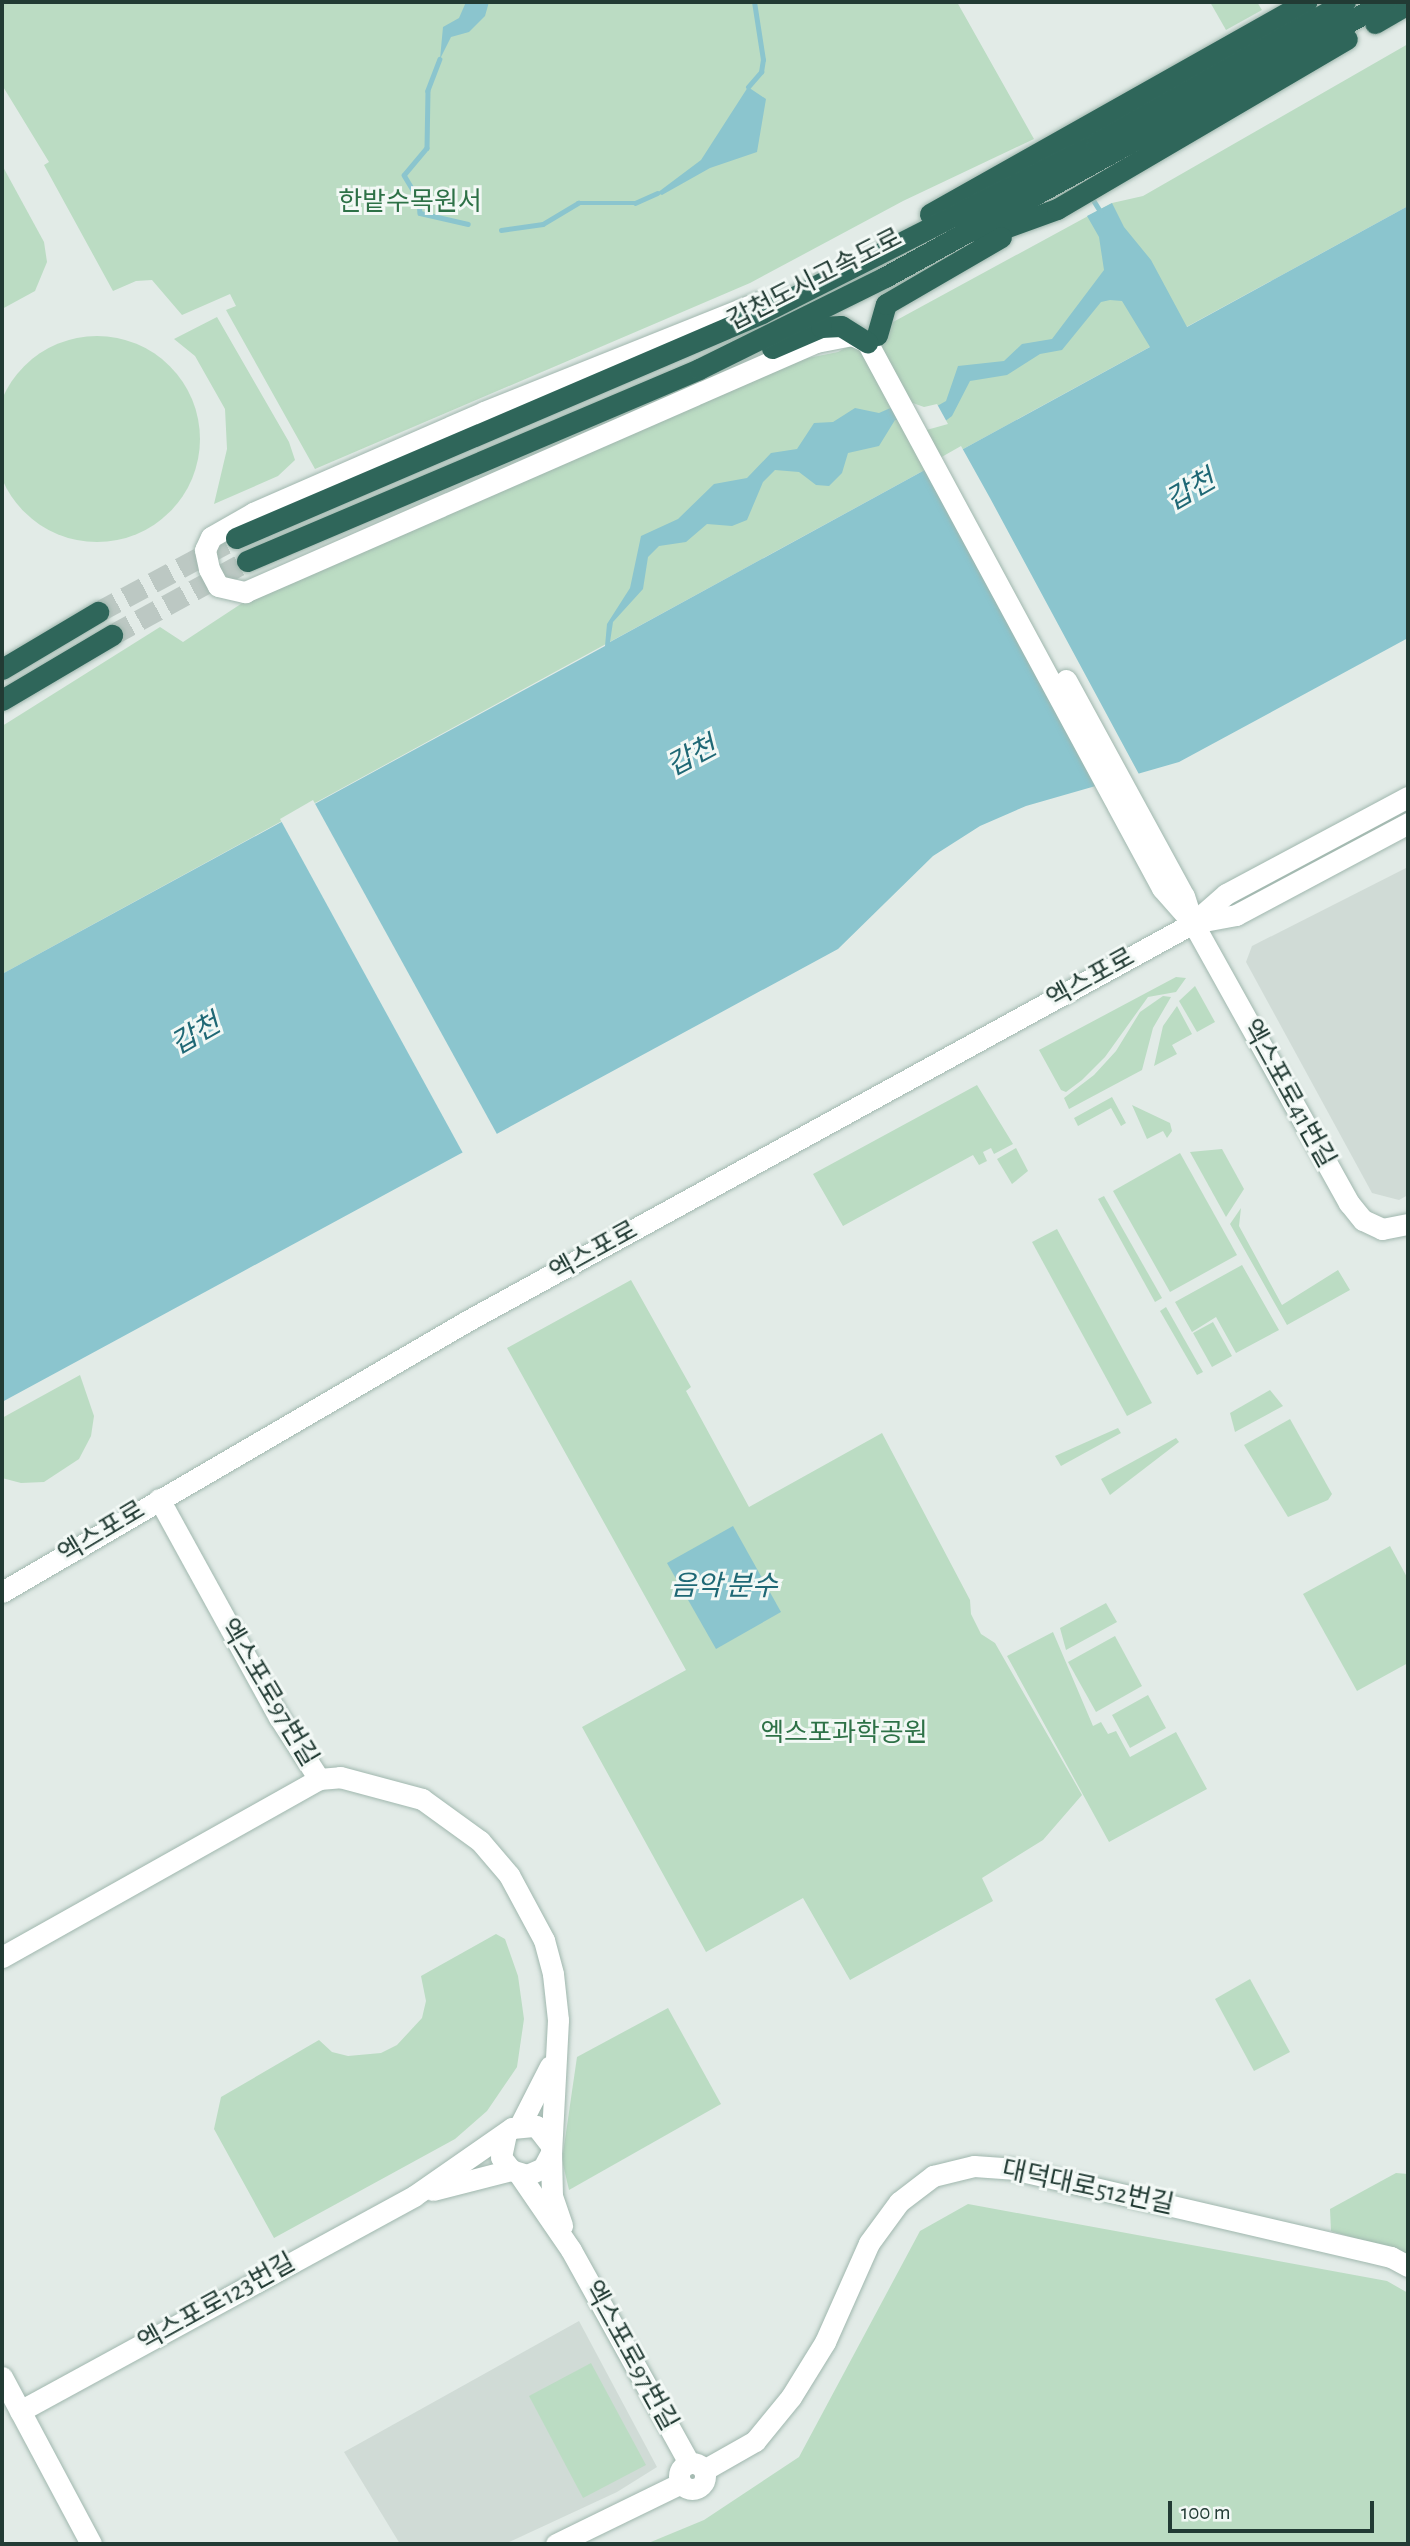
<!DOCTYPE html>
<html>
<head>
<meta charset="utf-8">
<style>
  body { margin:0 }
  #map { position:relative; width:1410px; height:2546px; overflow:hidden; background:#e2ebe7; font-family:"Alegreya Sans","Noto Sans KR",sans-serif }
  div>[style] { position:absolute }
  [style*='--x'] { left:calc(var(--x)*1px); top:calc(var(--y)*1px); width:calc(var(--w)*1px); rotate:calc(var(--a)*1deg) }
  .built>* { inset:0; background:#d0dbd6 }
  .green>* { inset:0; background:#bbdcc3 }
  .round { border-radius:50% }
  .water>* { inset:0; background:#8bc5ce }
  .pier>* { inset:0; background:#e2ebe7 }
  .stream>* { height:4.5px; margin:-2.25px; padding:0 2.25px; transform-origin:2.25px; border-radius:2.25px; background:#8bc5ce }
  .highway-tunnel>* { height:21px; margin-top:-10.5px; transform-origin:0; background:repeating-linear-gradient(90deg,#bcc8c3 0 21px,transparent 0 31px) }
  .roads { filter:drop-shadow(0 0 2px #a0b7ae) drop-shadow(0 0 2px #a0b7ae) }
  .secondary>* { height:21px; margin:-10.5px; padding:0 10.5px; transform-origin:10.5px; border-radius:10.5px; background:#fff }
  .secondary>.ring { margin:-10.5px; padding:0; box-sizing:content-box; background:none; border:21px solid #fff; border-radius:50% }
  .highway>* { height:21px; margin:-10.5px; padding:0 10.5px; transform-origin:10.5px; border-radius:10.5px; background:#2f665a }
  span { translate:-50% -50%; white-space:nowrap; text-align:center; line-height:1.15; -webkit-text-stroke:6px #f2f8f5; paint-order:stroke }
  .park-label { font-size:26px; color:#2e7147 }
  .street-label { font-size:26px; color:#223b34 }
  .water-label { font-size:28px; color:#1f6875; font-style:italic }
  .frame { position:absolute; inset:0; border:4px solid #223b34; pointer-events:none }
  .scale { position:absolute; left:1168px; top:2501px; width:206px; height:32px; box-sizing:border-box; border:4px solid #223b34; border-top:0; padding-left:9px; font-size:21px; line-height:24px; white-space:nowrap; color:#223b34; -webkit-text-stroke:5px #f2f8f5; paint-order:stroke }
</style>
</head>
<body>
<div id="map">
  <div class="built">
    <div style="clip-path:polygon(1408px 867px,1408px 1195px,1399px 1200px,1372px 1193px,1246px 962px,1252px 946px)"></div>
    <div style="clip-path:polygon(579px 2321px,657px 2467px,617px 2492px,505px 2544px,400px 2544px,344px 2452px)"></div>
  </div>
  <div class="green">
    <div style="clip-path:polygon(2px 2px,957px 2px,1034px 139px,903px 201px,750px 283px,315px 469px,226px 310px,236px 306px,230px 294px,182px 315px,152px 280px,136px 281px,113px 291px,44px 165px,49px 162px,2px 85px)"></div>
    <div style="clip-path:polygon(1210px 2px,1257px 2px,1262px 10px,1226px 30px)"></div>
    <div style="clip-path:polygon(1408px 44px,1408px 206px,2px 974px,2px 726px,7px 723px,160px 627px,183px 642px,268px 586px,793px 361px,838px 352px,1112px 203px,1143px 196px)"></div>
    <div style="clip-path:polygon(2px 165px,44px 242px,47px 262px,35px 291px,2px 309px)"></div>
    <div style="clip-path:polygon(217px 317px,289px 442px,295px 460px,278px 476px,214px 504px,227px 449px,225px 409px,195px 356px,174px 339px)"></div>
    <div class="round" style="left:-6px;top:336px;width:206px;height:206px"></div>
    <div style="clip-path:polygon(1176px 977px,1186px 978px,1176px 992px,1148px 997px,1105px 1057px,1082px 1080px,1066px 1092px,1061px 1090px,1039px 1050px)"></div>
    <div style="clip-path:polygon(1195px 986px,1215px 1022px,1197px 1032px,1179px 1001px)"></div>
    <div style="clip-path:polygon(1163px 996px,1171px 997px,1153px 1028px,1142px 1070px,1069px 1109px,1064px 1098px,1094px 1075px,1116px 1051px,1140px 1012px)"></div>
    <div style="clip-path:polygon(1177px 1006px,1192px 1034px,1172px 1045px,1177px 1054px,1154px 1066px,1163px 1026px)"></div>
    <div style="clip-path:polygon(977px 1085px,1013px 1144px,994px 1154px,991px 1148px,983px 1152px,987px 1161px,979px 1165px,973px 1155px,843px 1226px,813px 1174px)"></div>
    <div style="clip-path:polygon(1112px 1097px,1126px 1123px,1121px 1126px,1111px 1108px,1078px 1126px,1074px 1118px)"></div>
    <div style="clip-path:polygon(1132px 1105px,1170px 1123px,1172px 1131px,1167px 1138px,1163px 1131px,1147px 1139px)"></div>
    <div style="clip-path:polygon(1016px 1148px,1028px 1171px,1012px 1184px,997px 1159px)"></div>
    <div style="clip-path:polygon(1222px 1149px,1244px 1189px,1226px 1217px,1190px 1152px)"></div>
    <div style="clip-path:polygon(1180px 1153px,1237px 1255px,1170px 1292px,1113px 1191px)"></div>
    <div style="clip-path:polygon(1104px 1196px,1162px 1298px,1155px 1302px,1098px 1199px)"></div>
    <div style="clip-path:polygon(1241px 1208px,1239px 1226px,1282px 1305px,1338px 1270px,1350px 1290px,1287px 1325px,1230px 1224px)"></div>
    <div style="clip-path:polygon(1057px 1229px,1152px 1403px,1127px 1416px,1032px 1242px)"></div>
    <div style="clip-path:polygon(1242px 1265px,1279px 1330px,1236px 1353px,1216px 1317px,1192px 1332px,1175px 1302px)"></div>
    <div style="clip-path:polygon(631px 1280px,691px 1387px,686px 1391px,749px 1507px,882px 1433px,970px 1600px,971px 1614px,981px 1634px,995px 1643px,1082px 1795px,1043px 1840px,982px 1878px,993px 1901px,850px 1980px,803px 1898px,706px 1952px,582px 1727px,686px 1670px,507px 1348px)"></div>
    <div style="clip-path:polygon(1166px 1307px,1203px 1372px,1197px 1375px,1160px 1311px)"></div>
    <div style="clip-path:polygon(1213px 1322px,1232px 1356px,1212px 1367px,1193px 1333px)"></div>
    <div style="clip-path:polygon(80px 1375px,94px 1416px,91px 1436px,79px 1459px,44px 1482px,21px 1483px,2px 1478px,2px 1418px)"></div>
    <div style="clip-path:polygon(1270px 1390px,1283px 1406px,1235px 1432px,1230px 1413px)"></div>
    <div style="clip-path:polygon(1290px 1419px,1332px 1494px,1328px 1500px,1288px 1517px,1244px 1445px)"></div>
    <div style="clip-path:polygon(1118px 1428px,1121px 1433px,1061px 1466px,1055px 1456px)"></div>
    <div style="clip-path:polygon(1176px 1438px,1179px 1442px,1110px 1495px,1101px 1479px)"></div>
    <div style="clip-path:polygon(1390px 1546px,1408px 1579px,1408px 1663px,1357px 1691px,1303px 1594px)"></div>
    <div style="clip-path:polygon(1106px 1603px,1117px 1622px,1066px 1650px,1060px 1628px)"></div>
    <div style="clip-path:polygon(1053px 1632px,1093px 1726px,1101px 1722px,1108px 1734px,1116px 1731px,1130px 1757px,1176px 1732px,1207px 1789px,1109px 1842px,1007px 1656px)"></div>
    <div style="clip-path:polygon(1115px 1636px,1142px 1686px,1096px 1712px,1068px 1662px)"></div>
    <div style="clip-path:polygon(1148px 1695px,1166px 1728px,1130px 1748px,1112px 1715px)"></div>
    <div style="clip-path:polygon(496px 1934px,505px 1939px,518px 1976px,524px 2019px,517px 2067px,487px 2111px,455px 2139px,274px 2238px,214px 2129px,221px 2097px,319px 2040px,332px 2052px,348px 2056px,381px 2053px,397px 2045px,422px 2018px,426px 2001px,421px 1976px)"></div>
    <div style="clip-path:polygon(1250px 1979px,1290px 2052px,1254px 2071px,1215px 1999px)"></div>
    <div style="clip-path:polygon(668px 2008px,721px 2104px,569px 2190px,562px 2160px,577px 2057px)"></div>
    <div style="clip-path:polygon(1396px 2173px,1408px 2174px,1408px 2254px,1331px 2231px,1330px 2209px)"></div>
    <div style="clip-path:polygon(968px 2204px,1387px 2281px,1408px 2293px,1408px 2544px,646px 2544px,704px 2520px,799px 2457px,920px 2231px)"></div>
    <div style="clip-path:polygon(591px 2363px,646px 2465px,583px 2498px,529px 2396px)"></div>
  </div>
  <div class="water">
    <div style="clip-path:polygon(466px 2px,489px 2px,485px 16px,469px 32px,451px 37px,440px 59px,443px 27px,459px 18px)"></div>
    <div style="clip-path:polygon(748px 87px,766px 99px,757px 152px,710px 168px,662px 195px,657px 193px,701px 160px)"></div>
    <div style="clip-path:polygon(evenodd,1112px 203px,1124px 227px,1151px 260px,1187px 327px,1408px 206px,1408px 638px,1179px 762px,1026px 806px,980px 826px,933px 856px,838px 949px,2px 1402px,2px 974px,605px 646px,607px 624px,630px 588px,641px 536px,678px 519px,714px 484px,747px 478px,771px 453px,797px 449px,814px 423px,833px 422px,855px 408px,879px 413px,895px 406px,930px 410px,946px 401px,958px 366px,1004px 361px,1022px 344px,1052px 339px,1104px 270px,1099px 237px,1087px 216px,1112px 203px,1110px 300px,1122px 301px,1150px 347px,610px 642px,613px 622px,643px 589px,648px 557px,659px 546px,686px 542px,707px 524px,732px 526px,747px 520px,763px 482px,775px 470px,799px 472px,816px 485px,829px 486px,842px 473px,848px 453px,879px 446px,895px 420px,940px 425px,952px 416px,970px 381px,1007px 375px,1040px 354px,1062px 350px,1101px 302px,1110px 300px)"></div>
    <div style="clip-path:polygon(733px 1526px,781px 1612px,716px 1649px,667px 1563px)"></div>
  </div>
  <div class="pier">
    <div style="clip-path:polygon(907px 401px,924px 407px,937px 404px,948px 424px,923px 431px)"></div>
    <div style="clip-path:polygon(961px 446px,990px 498px,1141px 778px,1097px 791px,1101px 788px,924px 467px)"></div>
    <div style="clip-path:polygon(313px 800px,498px 1136px,464px 1155px,280px 819px)"></div>
  </div>
  <div class="stream">
    <div style="--x:440;--y:59;--w:34;--a:111"></div>
    <div style="--x:428;--y:91;--w:57;--a:91"></div>
    <div style="--x:427;--y:148;--w:35;--a:130"></div>
    <div style="--x:404;--y:175;--w:29;--a:59"></div>
    <div style="--x:419;--y:200;--w:13;--a:86"></div>
    <div style="--x:420;--y:213;--w:49;--a:12.9"></div>
    <div style="--x:748;--y:87;--w:20;--a:-49"></div>
    <div style="--x:761;--y:72;--w:12;--a:-81"></div>
    <div style="--x:763;--y:60;--w:59;--a:-98.8"></div>
    <div style="--x:1094;--y:201;--w:13;--a:58"></div>
    <div style="--x:501;--y:230;--w:42;--a:-8.1"></div>
    <div style="--x:543;--y:224;--w:41;--a:-31"></div>
    <div style="--x:578;--y:203;--w:57;--a:0"></div>
    <div style="--x:635;--y:203;--w:24;--a:-24"></div>
  </div>
  <div class="highway-tunnel">
    <div style="--x:98;--y:612;--w:157;--a:-28.2"></div>
    <div style="--x:112;--y:635;--w:154;--a:-28.7"></div>
  </div>
  <div class="roads">
    <div class="secondary">
      <div style="--x:759;--y:302;--w:296;--a:158.2"></div>
      <div style="--x:484;--y:412;--w:252;--a:156.4"></div>
      <div style="--x:253;--y:513;--w:48;--a:150.3"></div>
      <div style="--x:211;--y:537;--w:14;--a:115"></div>
      <div style="--x:205;--y:550;--w:19;--a:78"></div>
      <div style="--x:209;--y:569;--w:19;--a:62"></div>
      <div style="--x:218;--y:586;--w:28;--a:13"></div>
      <div style="--x:245;--y:592;--w:623;--a:-23.65"></div>
      <div style="--x:816;--y:342;--w:37;--a:-11"></div>
      <div style="--x:852;--y:335;--w:17;--a:25"></div>
      <div style="--x:867;--y:342;--w:621;--a:61.62"></div>
      <div style="--x:1162;--y:888;--w:47;--a:48.5"></div>
      <div style="--x:1066;--y:680;--w:246;--a:61.4"></div>
      <div style="--x:1184;--y:896;--w:28;--a:72"></div>
      <div style="--x:1193;--y:923;--w:321;--a:60.9"></div>
      <div style="--x:1349;--y:1203;--w:22;--a:51"></div>
      <div style="--x:1363;--y:1220;--w:21;--a:25"></div>
      <div style="--x:1382;--y:1229;--w:26;--a:-11"></div>
      <div style="--x:1193;--y:923;--w:44;--a:-10.5"></div>
      <div style="--x:1236;--y:915;--w:195;--a:-28.1"></div>
      <div style="--x:159;--y:1499;--w:249;--a:61.2"></div>
      <div style="--x:279;--y:1717;--w:74;--a:57.2"></div>
      <div style="--x:2;--y:1592;--w:538;--a:-30.23"></div>
      <div style="--x:467;--y:1321;--w:828;--a:-28.73"></div>
      <div style="--x:1193;--y:923;--w:44;--a:-41.3"></div>
      <div style="--x:1226;--y:894;--w:206;--a:-28.1"></div>
      <div style="--x:2;--y:1957;--w:364;--a:-29.3"></div>
      <div style="--x:319;--y:1779;--w:21;--a:-5"></div>
      <div style="--x:340;--y:1777;--w:85;--a:15"></div>
      <div style="--x:422;--y:1799;--w:72;--a:35.9"></div>
      <div style="--x:480;--y:1841;--w:45;--a:49.5"></div>
      <div style="--x:509;--y:1875;--w:74;--a:61.7"></div>
      <div style="--x:544;--y:1940;--w:35;--a:75"></div>
      <div style="--x:553;--y:1974;--w:46;--a:83.8"></div>
      <div style="--x:558;--y:2020;--w:133;--a:93"></div>
      <div style="--x:551;--y:2153;--w:17;--a:118"></div>
      <div style="--x:543;--y:2168;--w:17;--a:156"></div>
      <div style="--x:527;--y:2175;--w:17;--a:-163"></div>
      <div style="--x:511;--y:2170;--w:16;--a:-128"></div>
      <div style="--x:501;--y:2157;--w:25;--a:-78"></div>
      <div style="--x:520;--y:2125;--w:66;--a:-63"></div>
      <div style="--x:551;--y:2153;--w:43;--a:88.7"></div>
      <div style="--x:552;--y:2196;--w:31;--a:71"></div>
      <div style="--x:519;--y:2174;--w:92;--a:55.6"></div>
      <div style="--x:571;--y:2250;--w:244;--a:61"></div>
      <div style="--x:433;--y:2190;--w:81;--a:-14.4"></div>
      <div style="--x:2;--y:2377;--w:189;--a:61.9"></div>
      <div style="--x:20;--y:2411;--w:449;--a:-28.6"></div>
      <div style="--x:414;--y:2196;--w:119;--a:-34.8"></div>
      <div style="--x:512;--y:2128;--w:24;--a:-5"></div>
      <div style="--x:536;--y:2126;--w:24;--a:52"></div>
      <div class="ring" style="left:679px;top:2463px;width:5px;height:5px"></div>
      <div style="--x:704;--y:2470;--w:59;--a:-29.6"></div>
      <div style="--x:755;--y:2441;--w:57;--a:-50.7"></div>
      <div style="--x:791;--y:2397;--w:65;--a:-58.3"></div>
      <div style="--x:825;--y:2342;--w:108;--a:-66"></div>
      <div style="--x:869;--y:2243;--w:51;--a:-53.8"></div>
      <div style="--x:899;--y:2202;--w:43;--a:-37.4"></div>
      <div style="--x:933;--y:2176;--w:42;--a:-13.7"></div>
      <div style="--x:974;--y:2166;--w:39;--a:4"></div>
      <div style="--x:1013;--y:2169;--w:388;--a:13.1"></div>
      <div style="--x:1391;--y:2257;--w:19;--a:28"></div>
      <div style="--x:556;--y:2544;--w:139;--a:-26"></div>
    </div>
    <div class="highway">
      <div style="--x:1375;--y:23;--w:38;--a:-30"></div>
      <div style="--x:930;--y:214;--w:432;--a:-29.4"></div>
      <div style="--x:982;--y:236;--w:80;--a:-19.8"></div>
      <div style="--x:1057;--y:209;--w:336;--a:-30.4"></div>
      <div style="--x:877;--y:335;--w:32;--a:-74"></div>
      <div style="--x:886;--y:304;--w:133;--a:-30.2"></div>
      <div style="--x:772;--y:348;--w:53;--a:-23.2"></div>
      <div style="--x:821;--y:327;--w:20;--a:-3"></div>
      <div style="--x:841;--y:326;--w:31;--a:32"></div>
      <div style="--x:236;--y:538;--w:572;--a:-23.16"></div>
      <div style="--x:762;--y:313;--w:376;--a:-26.9"></div>
      <div style="--x:1097;--y:143;--w:285;--a:-29.6"></div>
      <div style="--x:247;--y:561;--w:491;--a:-23"></div>
      <div style="--x:699;--y:369;--w:208;--a:-26.3"></div>
      <div style="--x:885;--y:277;--w:571;--a:-28.81"></div>
      <div style="--x:2;--y:669;--w:112;--a:-30.7"></div>
      <div style="--x:2;--y:700;--w:128;--a:-30.6"></div>
    </div>
  </div>
  <div class="park-label">
    <span style="left:410px;top:203px">한밭수목원서</span>
    <span style="left:844px;top:1734px">엑스포과학공원</span>
  </div>
  <div class="street-label">
    <span style="left:815px;top:280px;rotate:-27deg">갑천도시고속도로</span>
    <span style="left:1091px;top:979px;rotate:-29deg">엑스포로</span>
    <span style="left:1288px;top:1094px;rotate:61deg">엑스포로41번길</span>
    <span style="left:594px;top:1252px;rotate:-29deg">엑스포로</span>
    <span style="left:102px;top:1533px;rotate:-31deg">엑스포로</span>
    <span style="left:268px;top:1693px;rotate:59deg">엑스포로97번길</span>
    <span style="left:1088px;top:2188px;rotate:12deg">대덕대로512번길</span>
    <span style="left:217px;top:2303px;rotate:-29deg">엑스포로123번길</span>
    <span style="left:630px;top:2356px;rotate:61deg">엑스포로97번길</span>
  </div>
  <div class="water-label">
    <span style="left:1191px;top:491px;rotate:-30deg">갑천</span>
    <span style="left:692px;top:757px;rotate:-28deg">갑천</span>
    <span style="left:196px;top:1035px;rotate:-30deg">갑천</span>
    <span style="left:724px;top:1587px">음악 분수</span>
  </div>
  <div class="frame"></div>
  <div class="scale">100 m</div>
</div>
</body>
</html>
